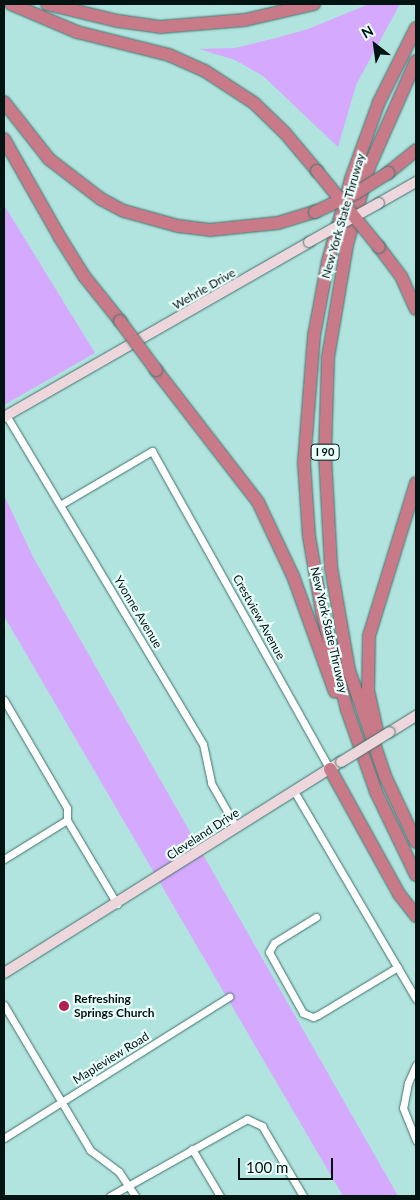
<!DOCTYPE html>
<html>
<head>
<meta charset="utf-8">
<style>
  body { margin:0 }
  #map { position:relative; width:420px; height:1200px; overflow:hidden; background:#b1e4de; font-family:Lato,sans-serif }
  div>[style] { position:absolute }
  [style*='--x'] { left:calc(var(--x)*1px); top:calc(var(--y)*1px); width:calc(var(--w)*1px); rotate:calc(var(--a)*1deg) }
  .green>* { inset:0; background:#d5a9fd }
  .roads { filter:drop-shadow(0 0 1px #42726e) drop-shadow(0 0 1px #42726e) }
  .street>* { height:7px; margin:-3.5px; padding:0 3.5px; transform-origin:3.5px; border-radius:3.5px; background:#fff }
  .secondary>* { height:10px; margin:-5px; padding:0 5px; transform-origin:5px; border-radius:5px; background:#eed7dc }
  .highway>* { height:12px; margin:-6px; padding:0 6px; transform-origin:6px; border-radius:6px; background:#c87a89 }
  .bridges { filter:drop-shadow(0 0 1px #42726e) drop-shadow(0 0 1px #42726e) }
  .secondary-bridge>* { height:10px; margin:-5px; padding:0 5px; transform-origin:5px; border-radius:5px; background:#eed7dc }
  .highway-bridge>* { height:12px; margin:-6px; padding:0 6px; transform-origin:6px; border-radius:6px; background:#c87a89 }
  .dots>* { width:14px; height:14px; translate:-50% -50%; box-sizing:border-box; border:2px solid #eafefb; border-radius:50% }
  span { translate:-50% -50%; white-space:nowrap; text-align:center; line-height:1.15; -webkit-text-stroke:4.5px #eafefb; paint-order:stroke }
  .shield-label span { padding:1px 4px; background:#eafefb; border:1px solid; border-radius:4px; -webkit-text-stroke-width:0 }
  .shield-label { font-size:11px; color:#021412; font-weight:700 }
  .street-label { font-size:12px; color:#021412 }
  .poi-label { font-size:12px; color:#021412; font-weight:700 }
  .left { translate:0 -50%; text-align:left }
  .frame { position:absolute; inset:0; border:5px solid #021412; pointer-events:none }
  .north { position:absolute; left:350px; top:20px; width:50px; height:50px; -webkit-text-stroke:4px #eafefb; paint-order:stroke; rotate:330deg; font-size:14px; font-weight:700; line-height:20px; text-align:center; color:#021412 }
  .north::after { content:''; display:block; margin:auto; width:18px; height:22px; background:#021412; clip-path:polygon(50% 0,100% 100%,50% 72%,0 100%) }
  .scale { position:absolute; left:238px; top:1158px; width:95px; height:22px; box-sizing:border-box; border:2px solid #021412; border-top:0; padding-left:6px; font-size:15px; line-height:18px; white-space:nowrap; color:#021412; -webkit-text-stroke:4px #eafefb; paint-order:stroke }
</style>
</head>
<body>
<div id="map">
  <div class="green">
    <div style="clip-path:polygon(369px 4px,400px 4px,356px 85px,338px 147px,263px 76px,235px 60px,199px 49px,235px 48px,276px 38px,308px 29px)"></div>
    <div style="clip-path:polygon(4px 205px,95px 353px,4px 405px)"></div>
    <div style="clip-path:polygon(4px 495px,33px 557px,398px 1196px,343px 1196px,4px 616px)"></div>
  </div>
  <div class="roads">
    <div class="street">
      <div style="--x:6;--y:415;--w:383;--a:59.1"></div>
      <div style="--x:203;--y:744;--w:40;--a:78"></div>
      <div style="--x:211;--y:783;--w:51;--a:60.4"></div>
      <div style="--x:60;--y:505;--w:107;--a:-30.4"></div>
      <div style="--x:152;--y:451;--w:364;--a:60.8"></div>
      <div style="--x:4;--y:700;--w:125;--a:59.7"></div>
      <div style="--x:67;--y:808;--w:12;--a:90"></div>
      <div style="--x:67;--y:820;--w:98;--a:59.2"></div>
      <div style="--x:294;--y:791;--w:241;--a:59.6"></div>
      <div style="--x:4;--y:859;--w:74;--a:-31.8"></div>
      <div style="--x:316;--y:917;--w:49;--a:148.2"></div>
      <div style="--x:274;--y:943;--w:10;--a:119"></div>
      <div style="--x:269;--y:952;--w:70;--a:60.9"></div>
      <div style="--x:303;--y:1013;--w:11;--a:22"></div>
      <div style="--x:313;--y:1017;--w:5;--a:-22"></div>
      <div style="--x:318;--y:1015;--w:93;--a:-31"></div>
      <div style="--x:4;--y:1005;--w:169;--a:59.3"></div>
      <div style="--x:90;--y:1150;--w:36;--a:37"></div>
      <div style="--x:119;--y:1172;--w:29;--a:56"></div>
      <div style="--x:416;--y:1065;--w:20;--a:114"></div>
      <div style="--x:408;--y:1083;--w:25;--a:101"></div>
      <div style="--x:403;--y:1108;--w:35;--a:68"></div>
      <div style="--x:4;--y:1138;--w:266;--a:-32.1"></div>
      <div style="--x:192;--y:1149;--w:55;--a:59.2"></div>
      <div style="--x:110;--y:1196;--w:157;--a:-29.3"></div>
      <div style="--x:247;--y:1119;--w:17;--a:25"></div>
      <div style="--x:262;--y:1126;--w:81;--a:59.6"></div>
    </div>
    <div class="secondary">
      <div style="--x:379;--y:203;--w:43;--a:-29.6"></div>
      <div style="--x:4;--y:417;--w:352;--a:-29.8"></div>
      <div style="--x:390;--y:732;--w:31;--a:-32"></div>
      <div style="--x:4;--y:973;--w:398;--a:-32.1"></div>
    </div>
    <div class="highway">
      <div style="--x:11;--y:4;--w:72;--a:23"></div>
      <div style="--x:77;--y:32;--w:95;--a:14"></div>
      <div style="--x:169;--y:55;--w:39;--a:24"></div>
      <div style="--x:205;--y:71;--w:59;--a:33.1"></div>
      <div style="--x:254;--y:103;--w:43;--a:44.1"></div>
      <div style="--x:285;--y:133;--w:50;--a:49.9"></div>
      <div style="--x:47;--y:4;--w:73;--a:13.5"></div>
      <div style="--x:118;--y:21;--w:42;--a:8.1"></div>
      <div style="--x:160;--y:27;--w:85;--a:-4.7"></div>
      <div style="--x:245;--y:20;--w:71;--a:-13.1"></div>
      <div style="--x:416;--y:28;--w:83;--a:116.6"></div>
      <div style="--x:379;--y:102;--w:82;--a:110"></div>
      <div style="--x:351;--y:179;--w:85;--a:105.7"></div>
      <div style="--x:328;--y:261;--w:76;--a:100.6"></div>
      <div style="--x:314;--y:336;--w:127;--a:94.5"></div>
      <div style="--x:304;--y:463;--w:73;--a:86.1"></div>
      <div style="--x:309;--y:536;--w:77;--a:80.3"></div>
      <div style="--x:322;--y:612;--w:101;--a:75.7"></div>
      <div style="--x:347;--y:710;--w:87;--a:70.5"></div>
      <div style="--x:376;--y:792;--w:92;--a:64.3"></div>
      <div style="--x:416;--y:61;--w:116;--a:113.9"></div>
      <div style="--x:369;--y:167;--w:81;--a:105.8"></div>
      <div style="--x:347;--y:245;--w:114;--a:99.6"></div>
      <div style="--x:328;--y:357;--w:98;--a:91.8"></div>
      <div style="--x:325;--y:455;--w:112;--a:86.9"></div>
      <div style="--x:331;--y:567;--w:105;--a:80.1"></div>
      <div style="--x:349;--y:670;--w:112;--a:71.2"></div>
      <div style="--x:385;--y:776;--w:73;--a:64.8"></div>
      <div style="--x:4;--y:102;--w:73;--a:51.7"></div>
      <div style="--x:49;--y:159;--w:66;--a:37.6"></div>
      <div style="--x:101;--y:199;--w:26;--a:28"></div>
      <div style="--x:124;--y:211;--w:56;--a:15.5"></div>
      <div style="--x:178;--y:226;--w:32;--a:7"></div>
      <div style="--x:210;--y:230;--w:68;--a:-5.9"></div>
      <div style="--x:278;--y:223;--w:39;--a:-17"></div>
      <div style="--x:4;--y:139;--w:112;--a:60.4"></div>
      <div style="--x:59;--y:236;--w:47;--a:58"></div>
      <div style="--x:84;--y:276;--w:58;--a:51.3"></div>
      <div style="--x:388;--y:173;--w:36;--a:-39"></div>
      <div style="--x:379;--y:247;--w:36;--a:53"></div>
      <div style="--x:401;--y:276;--w:36;--a:66"></div>
      <div style="--x:156;--y:370;--w:167;--a:52.3"></div>
      <div style="--x:258;--y:502;--w:82;--a:64.7"></div>
      <div style="--x:293;--y:576;--w:123;--a:70.1"></div>
      <div style="--x:377;--y:731;--w:42;--a:-102.4"></div>
      <div style="--x:368;--y:690;--w:54;--a:-88.9"></div>
      <div style="--x:369;--y:636;--w:160;--a:-72.9"></div>
      <div style="--x:330;--y:769;--w:143;--a:61.1"></div>
      <div style="--x:399;--y:894;--w:28;--a:52"></div>
    </div>
  </div>
  <div class="bridges">
    <div class="secondary-bridge">
      <div style="--x:309;--y:242;--w:80;--a:-29.1"></div>
      <div style="--x:341;--y:762;--w:57;--a:-31.5"></div>
    </div>
    <div class="highway-bridge">
      <div style="--x:317;--y:171;--w:98;--a:50.8"></div>
      <div style="--x:315;--y:212;--w:45;--a:-24.9"></div>
      <div style="--x:356;--y:193;--w:38;--a:-32"></div>
      <div style="--x:120;--y:321;--w:61;--a:53.7"></div>
    </div>
  </div>
  <div class="dots">
    <div style="left:64px;top:1006px;background:#b12050"></div>
  </div>
  <div class="shield-label">
    <span style="left:325px;top:452px">I 90</span>
  </div>
  <div class="street-label">
    <span style="left:343px;top:216px;rotate:-74deg">New York State Thruway</span>
    <span style="left:204px;top:289px;rotate:-30deg">Wehrle Drive</span>
    <span style="left:138px;top:612px;rotate:59deg">Yvonne Avenue</span>
    <span style="left:259px;top:617px;rotate:61deg">Crestview Avenue</span>
    <span style="left:329px;top:630px;rotate:77deg">New York State Thruway</span>
    <span style="left:203px;top:834px;rotate:-33deg">Cleveland Drive</span>
    <span style="left:111px;top:1058px;rotate:-32deg">Mapleview Road</span>
  </div>
  <div class="poi-label">
    <span class="left" style="left:74px;top:1006px">Refreshing<br>Springs Church</span>
  </div>
  <div class="frame"></div>
  <div class="north">N</div>
  <div class="scale">100 m</div>
</div>
</body>
</html>
